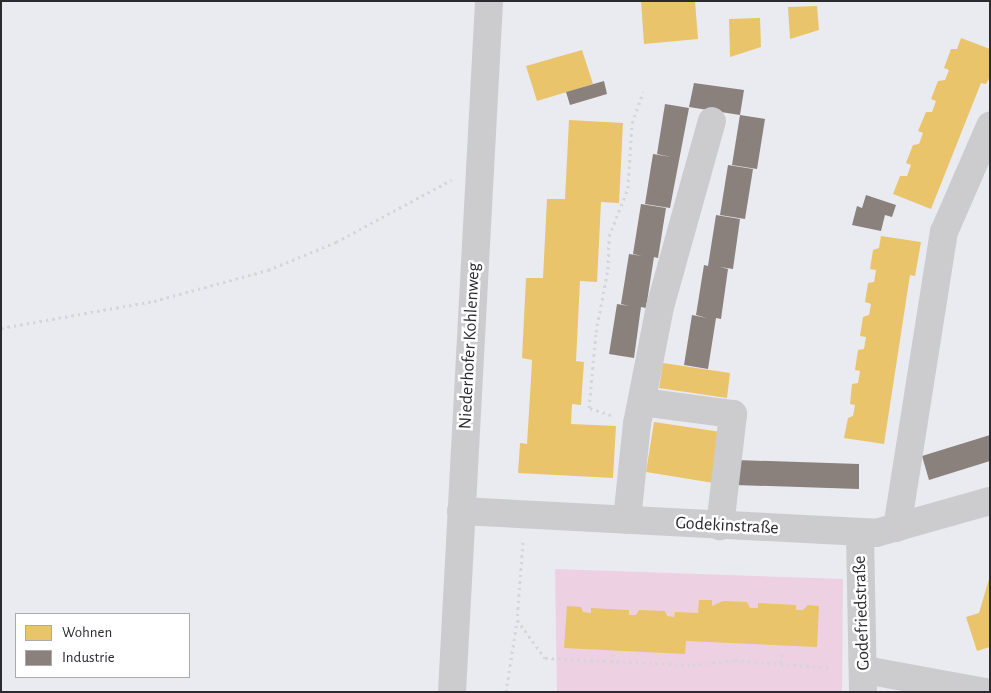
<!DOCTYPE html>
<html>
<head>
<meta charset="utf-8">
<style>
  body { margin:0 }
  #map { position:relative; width:991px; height:693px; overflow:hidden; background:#eaeaf1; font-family:"Alegreya Sans",sans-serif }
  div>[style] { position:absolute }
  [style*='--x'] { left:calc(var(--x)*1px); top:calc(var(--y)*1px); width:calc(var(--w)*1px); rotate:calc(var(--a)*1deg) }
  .green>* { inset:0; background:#edd1e2 }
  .homes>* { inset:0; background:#e9c46a }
  .industry>* { inset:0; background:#8a817c }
  .path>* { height:3px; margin-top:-1.5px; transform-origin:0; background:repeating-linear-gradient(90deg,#d6d6d8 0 2.5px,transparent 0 6.5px) }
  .minor>* { height:28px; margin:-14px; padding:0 14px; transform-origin:14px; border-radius:14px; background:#ccccce }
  span { translate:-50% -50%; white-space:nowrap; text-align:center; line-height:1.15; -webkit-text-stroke:5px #fff; paint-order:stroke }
  .street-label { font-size:18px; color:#2a2a2f }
  .frame { position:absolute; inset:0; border:2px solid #2a2a2f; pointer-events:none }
  .legend { position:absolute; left:15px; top:613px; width:175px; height:65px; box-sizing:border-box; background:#fff; border:1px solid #aaaaac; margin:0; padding:6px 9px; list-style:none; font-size:15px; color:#2a2a2f }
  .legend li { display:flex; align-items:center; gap:10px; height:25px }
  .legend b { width:25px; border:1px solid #aaaaac }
</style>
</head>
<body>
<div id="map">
  <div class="green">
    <div style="clip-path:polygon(555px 569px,843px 579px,842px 692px,557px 692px)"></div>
  </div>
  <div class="homes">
    <div style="clip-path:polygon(641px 1px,695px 1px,698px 39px,644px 44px)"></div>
    <div style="clip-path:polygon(817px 6px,819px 30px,790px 39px,788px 7px)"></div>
    <div style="clip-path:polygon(760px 18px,761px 47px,730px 57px,729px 19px)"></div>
    <div style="clip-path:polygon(961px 38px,990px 49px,990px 77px,986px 84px,981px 83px,931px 209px,893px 194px,900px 176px,907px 176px,911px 165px,906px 163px,913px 145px,919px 144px,923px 133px,918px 131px,926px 112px,932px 112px,936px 101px,931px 99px,938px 81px,945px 80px,949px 70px,944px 68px,951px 49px,957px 49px)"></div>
    <div style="clip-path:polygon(582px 50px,593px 84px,537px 101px,526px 66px)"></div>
    <div style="clip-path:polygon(569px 120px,623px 123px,619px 203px,601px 202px,597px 282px,580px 281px,576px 361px,584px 362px,581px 405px,572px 404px,571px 424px,616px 426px,613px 478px,518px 473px,520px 443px,527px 444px,531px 379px,532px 360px,522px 358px,526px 278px,543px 278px,547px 199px,565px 199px)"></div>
    <div style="clip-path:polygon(881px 236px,921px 242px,915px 276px,910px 275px,884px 444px,844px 438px,848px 418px,853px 416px,855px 405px,850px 404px,852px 384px,858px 383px,860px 371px,855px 370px,858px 350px,864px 349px,866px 337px,860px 336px,863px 317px,869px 315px,871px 304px,865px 302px,868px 283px,874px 282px,876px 270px,870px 269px,873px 250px,879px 248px)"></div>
    <div style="clip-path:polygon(663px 363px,730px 373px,727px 398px,659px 388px)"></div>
    <div style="clip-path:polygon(654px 422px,721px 432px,714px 483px,646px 472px)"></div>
    <div style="clip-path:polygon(989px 579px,990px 647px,977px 651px,966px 617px,979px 613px)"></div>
    <div style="clip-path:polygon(699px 600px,712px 600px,712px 606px,723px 601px,747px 602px,750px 608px,758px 608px,758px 603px,796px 605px,796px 610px,803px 610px,808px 605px,819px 606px,817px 647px,686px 641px,685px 654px,564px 648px,567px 606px,581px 607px,583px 612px,591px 613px,591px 608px,629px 610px,629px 615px,636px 615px,639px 610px,665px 611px,667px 616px,674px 617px,675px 612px,698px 613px)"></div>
  </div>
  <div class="industry">
    <div style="clip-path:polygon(604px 81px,607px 94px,570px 105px,566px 92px)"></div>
    <div style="clip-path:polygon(694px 83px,744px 90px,740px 115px,689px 107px)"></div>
    <div style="clip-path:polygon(665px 104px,689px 108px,670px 208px,645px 204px,653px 154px,671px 157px,657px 154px)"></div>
    <div style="clip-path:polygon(740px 115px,765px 119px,757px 169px,732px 165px)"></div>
    <div style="clip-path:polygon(728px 165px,753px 169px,745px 219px,720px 215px)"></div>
    <div style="clip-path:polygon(866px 195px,896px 205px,892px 217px,885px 215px,881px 231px,852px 225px,857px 206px,862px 208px)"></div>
    <div style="clip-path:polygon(641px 204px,666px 208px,658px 258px,654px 257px,646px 308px,641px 307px,634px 358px,609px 354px,617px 304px,629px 306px,621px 304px,629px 254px,642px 256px,633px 254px)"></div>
    <div style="clip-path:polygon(716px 215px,740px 219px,733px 269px,720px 267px,728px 269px,721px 319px,716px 318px,708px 369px,684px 365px,692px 315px,707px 318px,696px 315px,704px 265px,708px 266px)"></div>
    <div style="clip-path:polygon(990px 435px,990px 461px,929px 480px,922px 456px)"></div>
    <div style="clip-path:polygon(736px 460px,859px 464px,859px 489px,735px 485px)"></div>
  </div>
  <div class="path">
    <div style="--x:1;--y:328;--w:155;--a:-10"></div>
    <div style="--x:154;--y:301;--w:118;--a:-15.2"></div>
    <div style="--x:268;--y:270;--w:74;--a:-22.4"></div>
    <div style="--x:336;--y:242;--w:131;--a:-28.3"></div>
    <div style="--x:611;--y:415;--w:23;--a:-162"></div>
    <div style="--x:589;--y:408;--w:76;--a:-84.7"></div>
    <div style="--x:596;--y:332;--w:64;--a:-79.2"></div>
    <div style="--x:608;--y:269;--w:33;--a:-88"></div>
    <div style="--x:609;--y:236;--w:52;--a:-68.4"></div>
    <div style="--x:628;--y:188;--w:65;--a:-86.5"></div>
    <div style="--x:632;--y:123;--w:33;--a:-70"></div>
    <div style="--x:523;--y:542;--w:78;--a:94.4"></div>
    <div style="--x:517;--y:620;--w:47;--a:53.6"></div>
    <div style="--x:545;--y:658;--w:148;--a:2.7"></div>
    <div style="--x:693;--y:665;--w:42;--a:-6.8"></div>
    <div style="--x:735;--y:660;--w:98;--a:4.7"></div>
    <div style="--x:612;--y:663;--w:9;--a:-84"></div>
    <div style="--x:781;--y:663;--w:10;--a:-84"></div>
    <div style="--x:506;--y:692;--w:72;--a:-81.2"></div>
  </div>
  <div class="minor">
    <div style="--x:642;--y:402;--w:92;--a:7.5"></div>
    <div style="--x:733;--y:414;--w:113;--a:96.6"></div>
    <div style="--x:461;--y:511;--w:416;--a:3"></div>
    <div style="--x:876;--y:533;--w:118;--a:-15.7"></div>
    <div style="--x:627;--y:520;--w:97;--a:-84.1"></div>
    <div style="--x:637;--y:424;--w:119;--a:-78.9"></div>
    <div style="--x:660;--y:307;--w:193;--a:-74.4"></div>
    <div style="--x:897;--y:528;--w:300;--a:-81"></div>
    <div style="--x:944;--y:232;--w:116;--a:-66.5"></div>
    <div style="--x:860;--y:534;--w:158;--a:88.9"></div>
    <div style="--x:865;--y:670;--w:122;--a:10.4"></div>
    <div style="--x:452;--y:692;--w:692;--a:-86.93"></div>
  </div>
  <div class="street-label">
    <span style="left:470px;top:346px;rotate:-87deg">Niederhofer Kohlenweg</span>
    <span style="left:727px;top:526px;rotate:3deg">Godekinstraße</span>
    <span style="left:862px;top:613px;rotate:-92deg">Godefriedstraße</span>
  </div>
  <div class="frame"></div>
  <ul class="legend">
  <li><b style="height:14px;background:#e9c46a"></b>Wohnen</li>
  <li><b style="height:14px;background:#8a817c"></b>Industrie</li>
  </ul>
</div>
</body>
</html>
